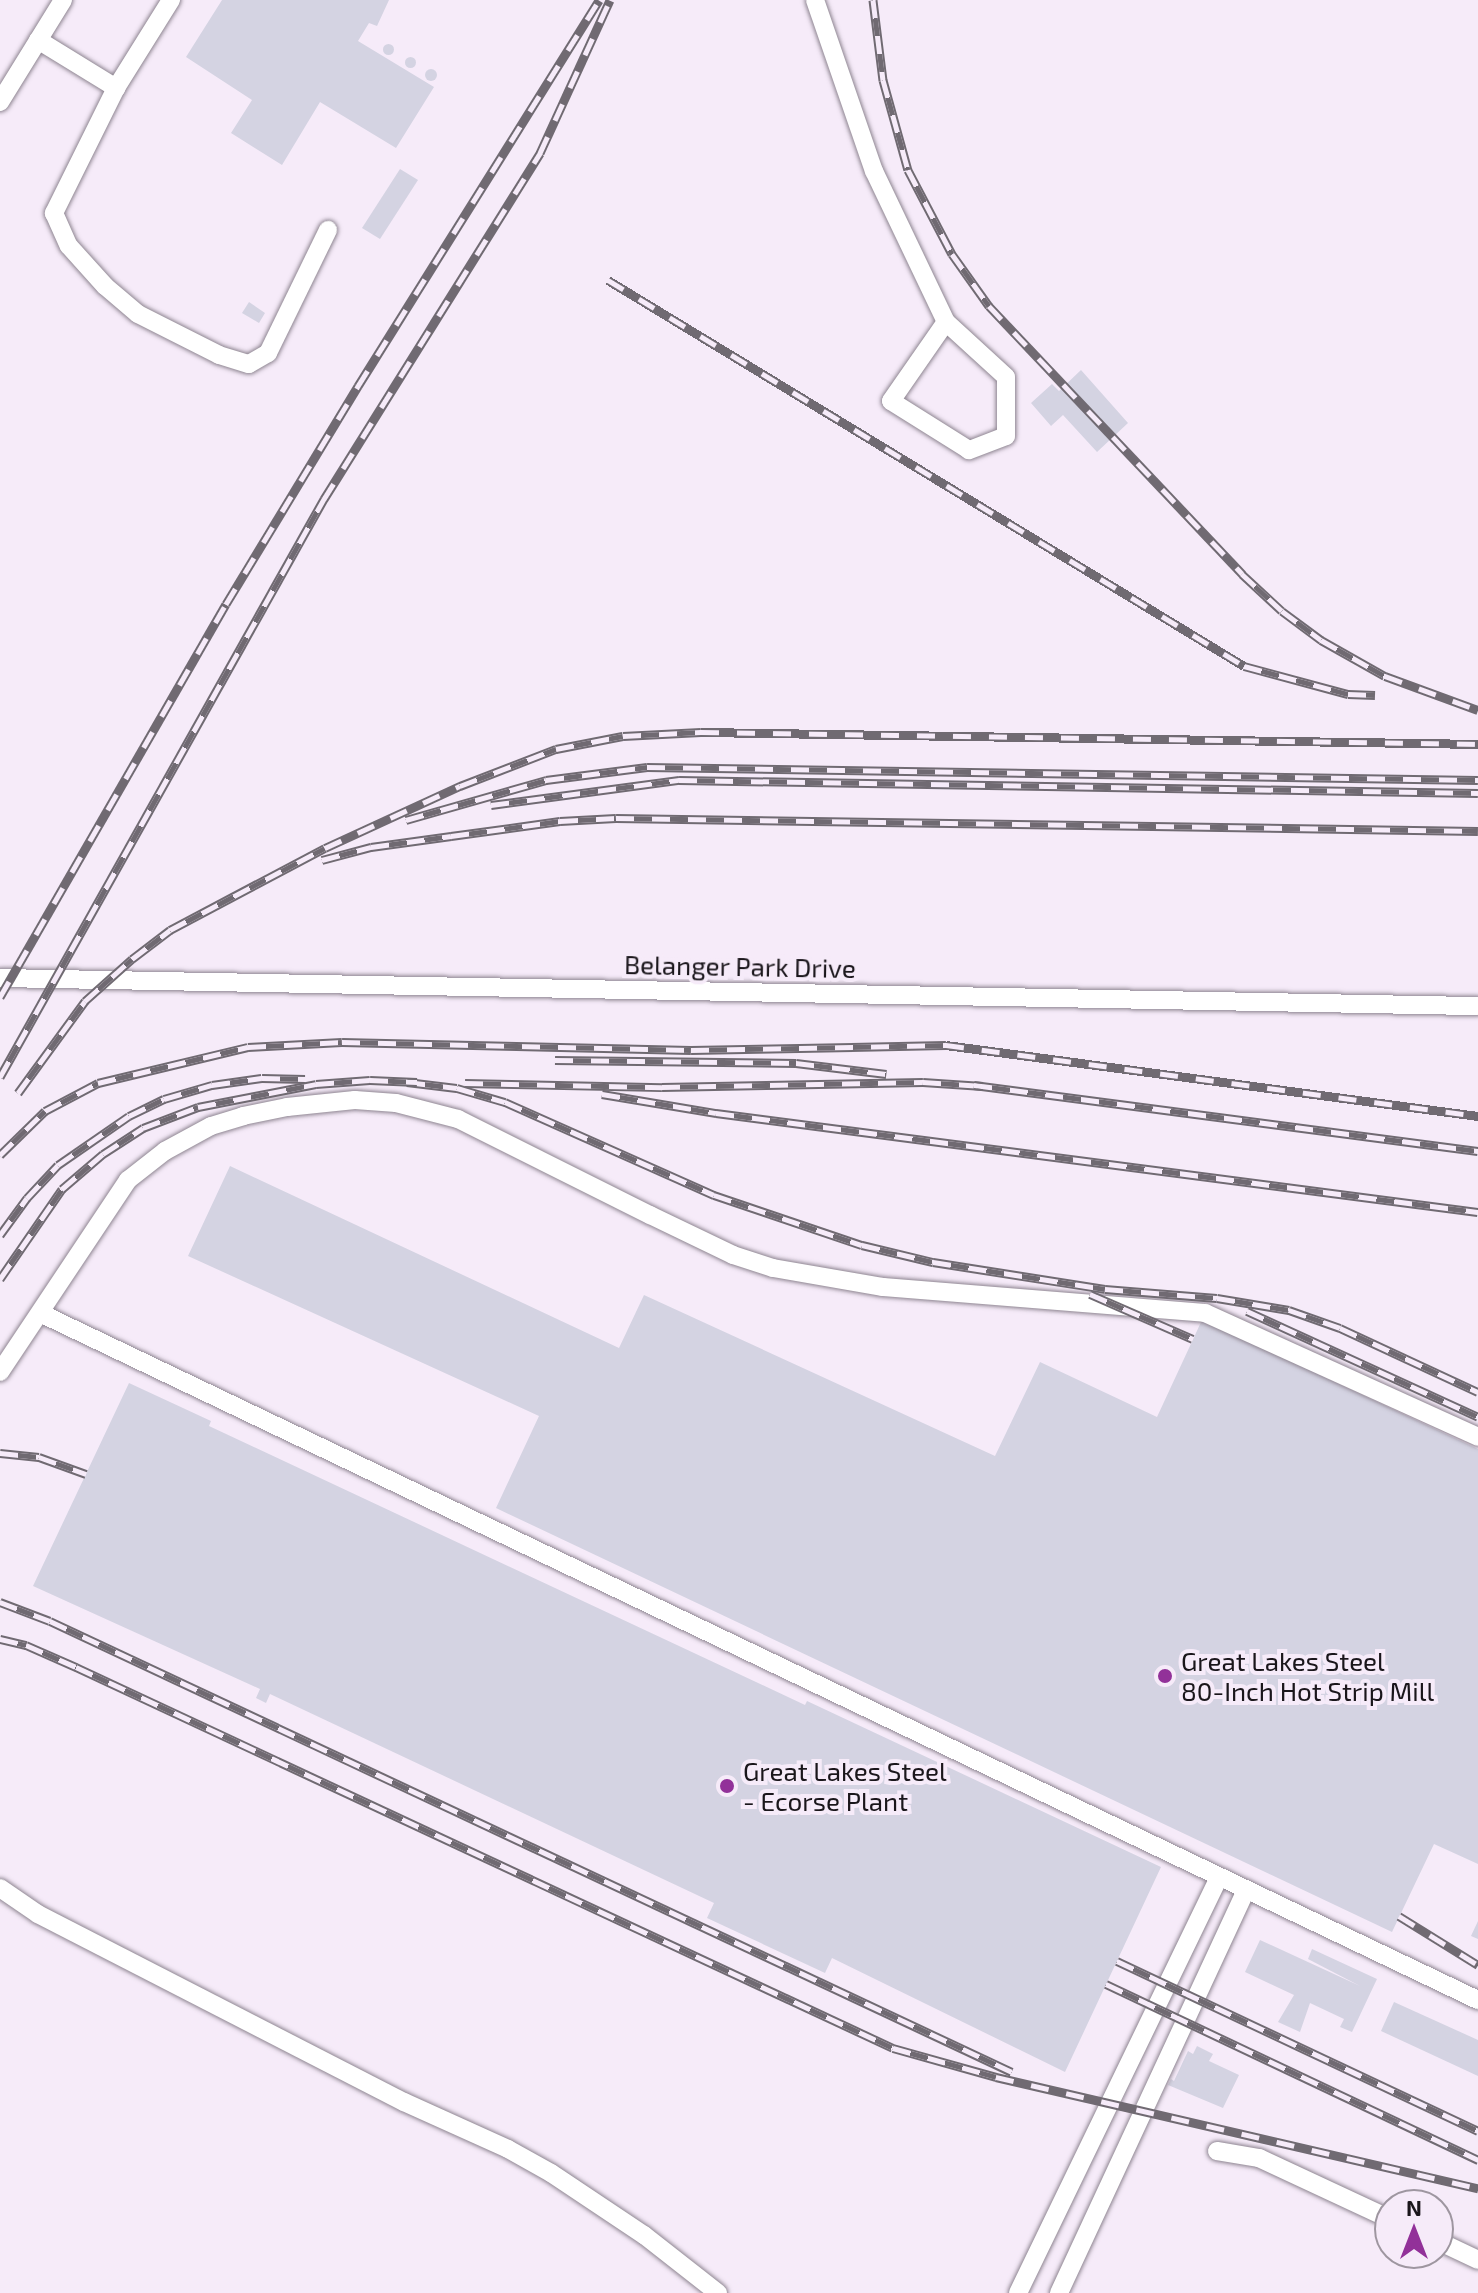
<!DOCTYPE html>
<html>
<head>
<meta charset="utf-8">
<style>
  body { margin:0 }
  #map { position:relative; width:1478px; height:2293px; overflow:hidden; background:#f6ebf9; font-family:"Exo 2",sans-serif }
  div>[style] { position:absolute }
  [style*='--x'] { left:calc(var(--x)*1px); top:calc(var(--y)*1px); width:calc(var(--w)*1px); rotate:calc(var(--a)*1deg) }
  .building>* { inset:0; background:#d4d3e2 }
  .round { border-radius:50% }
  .roads { filter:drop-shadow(0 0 2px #8e8591) drop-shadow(0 0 2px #8e8591) }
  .minor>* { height:18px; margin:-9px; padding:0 9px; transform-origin:9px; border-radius:9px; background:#fff }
  .rail>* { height:9px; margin-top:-4.5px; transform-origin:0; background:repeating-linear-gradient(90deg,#f6ebf9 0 18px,#706a72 0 36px); box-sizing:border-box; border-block:2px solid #706a72 }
  .dots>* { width:22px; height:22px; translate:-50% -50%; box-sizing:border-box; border:4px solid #f6ebf9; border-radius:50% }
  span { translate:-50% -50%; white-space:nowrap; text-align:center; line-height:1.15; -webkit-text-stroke:8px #f6ebf9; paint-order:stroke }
  .street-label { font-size:26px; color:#1a161b }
  .poi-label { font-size:26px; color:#1a161b }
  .left { translate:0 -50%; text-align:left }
  .north { position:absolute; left:1374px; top:2189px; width:80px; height:80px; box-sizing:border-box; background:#f6ebf9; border:2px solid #9e96a0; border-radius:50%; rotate:0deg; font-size:22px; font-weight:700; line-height:32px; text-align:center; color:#1a161b }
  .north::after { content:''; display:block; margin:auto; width:28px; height:36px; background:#923199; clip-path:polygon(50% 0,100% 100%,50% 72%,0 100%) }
</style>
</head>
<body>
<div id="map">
  <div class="building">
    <div style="clip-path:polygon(222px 0,389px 0,377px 26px,369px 23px,358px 41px,434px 87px,396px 148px,320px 102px,282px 165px,231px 133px,252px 100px,186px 57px)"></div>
    <div class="round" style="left:382.5px;top:43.5px;width:11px;height:11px"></div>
    <div class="round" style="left:404.5px;top:56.5px;width:11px;height:11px"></div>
    <div class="round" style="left:425px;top:69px;width:12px;height:12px"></div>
    <div style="clip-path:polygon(400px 169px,418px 180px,380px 239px,362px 228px)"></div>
    <div style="clip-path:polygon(249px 302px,265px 313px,259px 323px,242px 313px)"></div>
    <div style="clip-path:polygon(1081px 370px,1128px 423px,1097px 452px,1063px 415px,1051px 426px,1031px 403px,1052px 384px,1059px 391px)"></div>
    <div style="clip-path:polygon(230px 1166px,619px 1348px,644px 1295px,995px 1456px,1040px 1362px,1157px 1417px,1202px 1320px,1478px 1449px,1478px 1864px,1434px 1844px,1392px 1932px,496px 1508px,539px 1416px,188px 1256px)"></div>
    <div style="clip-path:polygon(129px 1383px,211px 1421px,209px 1426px,805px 1705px,807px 1701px,1161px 1867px,1065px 2072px,832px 1958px,825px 1973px,707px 1918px,714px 1903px,270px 1694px,266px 1703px,256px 1698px,260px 1689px,33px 1586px)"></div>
    <div style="clip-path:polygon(1478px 1921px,1478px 1939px,1471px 1936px)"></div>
    <div style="clip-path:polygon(1260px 1940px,1360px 1986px,1308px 1959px,1312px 1949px,1377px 1979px,1352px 2032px,1340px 2027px,1344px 2019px,1310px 2003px,1300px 2032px,1278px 2022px,1294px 1995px,1245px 1972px)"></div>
    <div style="clip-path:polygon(1394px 2002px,1478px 2040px,1478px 2076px,1381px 2031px)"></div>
    <div style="clip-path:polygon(1197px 2046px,1213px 2054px,1209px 2061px,1239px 2075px,1223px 2108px,1168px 2085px,1171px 2079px,1174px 2081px,1188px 2051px,1193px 2054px)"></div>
  </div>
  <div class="roads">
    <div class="minor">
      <div style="--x:815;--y:0;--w:181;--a:71"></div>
      <div style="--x:874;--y:171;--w:167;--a:64.5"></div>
      <div style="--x:946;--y:322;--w:81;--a:42.5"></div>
      <div style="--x:1006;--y:377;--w:59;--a:90"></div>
      <div style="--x:1006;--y:436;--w:40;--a:159"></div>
      <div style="--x:969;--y:450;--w:92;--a:-147.9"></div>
      <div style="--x:891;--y:401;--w:96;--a:-55.2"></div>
      <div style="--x:38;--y:40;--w:92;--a:31.6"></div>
      <div style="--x:116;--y:88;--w:104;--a:-58"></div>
      <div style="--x:116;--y:88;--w:140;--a:116.4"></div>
      <div style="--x:54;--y:213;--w:36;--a:66"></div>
      <div style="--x:69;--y:246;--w:54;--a:48"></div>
      <div style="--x:105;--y:286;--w:43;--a:40.3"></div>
      <div style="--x:138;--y:314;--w:91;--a:26.8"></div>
      <div style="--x:219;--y:355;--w:31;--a:17"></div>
      <div style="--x:249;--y:364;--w:22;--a:-30"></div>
      <div style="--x:268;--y:353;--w:137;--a:-64"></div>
      <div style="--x:0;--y:102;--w:120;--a:-58.3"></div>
      <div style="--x:0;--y:978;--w:1478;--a:1.09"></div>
      <div style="--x:40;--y:1313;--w:1594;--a:25.54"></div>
      <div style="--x:0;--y:1372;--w:231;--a:-56.3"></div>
      <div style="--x:128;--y:1180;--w:47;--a:-38.1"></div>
      <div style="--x:165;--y:1151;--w:52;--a:-28.5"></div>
      <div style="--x:211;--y:1126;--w:34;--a:-17"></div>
      <div style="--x:243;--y:1116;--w:45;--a:-11.6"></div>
      <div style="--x:287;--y:1107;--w:68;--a:-5.9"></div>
      <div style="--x:355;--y:1100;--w:41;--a:4.2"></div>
      <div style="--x:396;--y:1103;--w:64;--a:14.5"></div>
      <div style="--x:458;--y:1119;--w:215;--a:26.6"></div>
      <div style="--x:650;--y:1215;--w:92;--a:25.7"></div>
      <div style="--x:733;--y:1255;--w:42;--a:18"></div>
      <div style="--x:773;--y:1268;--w:112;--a:9.8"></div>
      <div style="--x:883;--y:1287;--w:323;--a:4.6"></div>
      <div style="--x:1205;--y:1313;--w:300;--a:24.4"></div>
      <div style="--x:0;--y:1888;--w:46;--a:34.4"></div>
      <div style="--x:38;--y:1914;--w:411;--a:27.2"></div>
      <div style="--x:404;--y:2102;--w:114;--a:24.3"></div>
      <div style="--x:508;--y:2149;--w:49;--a:29.2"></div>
      <div style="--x:551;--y:2173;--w:112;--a:33.7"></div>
      <div style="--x:644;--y:2235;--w:94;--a:38.1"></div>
      <div style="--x:1217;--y:2151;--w:43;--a:9.5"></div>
      <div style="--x:1259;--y:2158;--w:145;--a:25"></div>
      <div style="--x:1438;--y:2241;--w:44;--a:25.4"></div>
      <div style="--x:1018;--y:2293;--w:462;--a:-64.2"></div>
      <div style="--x:1059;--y:2293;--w:444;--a:-65.1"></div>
    </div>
  </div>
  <div class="rail">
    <div style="--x:873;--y:0;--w:81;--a:82.9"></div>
    <div style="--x:883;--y:80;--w:93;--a:74.5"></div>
    <div style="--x:908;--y:170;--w:95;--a:62.4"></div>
    <div style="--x:952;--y:254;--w:64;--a:54.6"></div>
    <div style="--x:989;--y:306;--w:369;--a:46.6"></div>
    <div style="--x:1242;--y:574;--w:54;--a:42.8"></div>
    <div style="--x:1282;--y:611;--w:49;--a:36.6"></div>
    <div style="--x:1321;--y:640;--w:73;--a:29.4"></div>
    <div style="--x:1385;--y:676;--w:99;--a:20.1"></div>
    <div style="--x:608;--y:280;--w:744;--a:31.25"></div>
    <div style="--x:1244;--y:666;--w:108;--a:15.1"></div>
    <div style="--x:1348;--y:694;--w:27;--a:2"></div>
    <div style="--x:491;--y:805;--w:190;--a:-7.6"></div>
    <div style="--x:679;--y:780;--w:799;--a:0.93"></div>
    <div style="--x:406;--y:820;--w:146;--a:-15.9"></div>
    <div style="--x:546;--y:780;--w:102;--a:-7.3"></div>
    <div style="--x:647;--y:767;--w:831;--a:0.9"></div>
    <div style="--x:322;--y:860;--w:51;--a:-14.9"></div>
    <div style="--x:371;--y:847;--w:81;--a:-7.8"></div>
    <div style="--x:451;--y:836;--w:110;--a:-7.8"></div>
    <div style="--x:560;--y:821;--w:56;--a:-3.1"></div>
    <div style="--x:616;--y:818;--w:862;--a:0.86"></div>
    <div style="--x:0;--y:997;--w:453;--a:-60.1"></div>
    <div style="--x:226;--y:604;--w:255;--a:-58.8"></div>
    <div style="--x:358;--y:386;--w:455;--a:-58"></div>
    <div style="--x:555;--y:1060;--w:241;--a:0.7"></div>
    <div style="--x:796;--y:1063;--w:91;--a:7"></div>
    <div style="--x:0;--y:1077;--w:663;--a:-60.73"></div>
    <div style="--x:324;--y:499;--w:408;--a:-58"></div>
    <div style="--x:540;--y:153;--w:168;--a:-65.4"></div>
    <div style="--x:407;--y:1082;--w:50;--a:6.8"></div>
    <div style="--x:457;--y:1088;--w:50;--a:16.3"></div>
    <div style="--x:505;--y:1102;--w:229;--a:24"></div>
    <div style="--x:714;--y:1195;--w:156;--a:18.7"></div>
    <div style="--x:862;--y:1245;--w:73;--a:13.5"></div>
    <div style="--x:933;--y:1262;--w:174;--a:8.9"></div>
    <div style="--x:1105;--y:1289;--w:112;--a:4.6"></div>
    <div style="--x:1217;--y:1298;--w:73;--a:9.5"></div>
    <div style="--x:1289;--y:1310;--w:54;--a:19.4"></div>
    <div style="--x:1340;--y:1328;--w:152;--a:24.9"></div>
    <div style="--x:465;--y:1083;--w:197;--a:1.2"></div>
    <div style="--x:662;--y:1087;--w:261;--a:-1.1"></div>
    <div style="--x:923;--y:1082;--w:60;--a:3.8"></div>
    <div style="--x:974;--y:1085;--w:508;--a:7.46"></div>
    <div style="--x:18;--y:1093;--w:114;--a:-53.9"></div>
    <div style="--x:85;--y:1001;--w:63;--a:-41.8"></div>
    <div style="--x:132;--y:959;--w:48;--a:-37.3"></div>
    <div style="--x:170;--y:930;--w:175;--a:-27.9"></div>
    <div style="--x:325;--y:848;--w:149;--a:-24.7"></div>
    <div style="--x:460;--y:786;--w:103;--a:-21.1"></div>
    <div style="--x:556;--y:749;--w:68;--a:-11"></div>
    <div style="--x:623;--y:736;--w:78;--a:-2.9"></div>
    <div style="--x:701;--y:732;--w:777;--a:0.88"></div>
    <div style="--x:602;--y:1094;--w:116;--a:9.5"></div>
    <div style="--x:716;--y:1113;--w:768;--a:7.4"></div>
    <div style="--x:0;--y:1155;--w:63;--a:-44.4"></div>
    <div style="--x:45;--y:1111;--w:60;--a:-27.8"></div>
    <div style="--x:98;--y:1083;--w:154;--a:-13.5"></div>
    <div style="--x:248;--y:1047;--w:94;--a:-3"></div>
    <div style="--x:342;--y:1042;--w:349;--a:1.3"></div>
    <div style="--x:691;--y:1050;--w:255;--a:-1.1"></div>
    <div style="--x:946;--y:1045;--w:537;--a:7.6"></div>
    <div style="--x:0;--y:1235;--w:46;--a:-53.9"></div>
    <div style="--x:27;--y:1198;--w:45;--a:-46.8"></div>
    <div style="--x:58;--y:1165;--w:86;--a:-34.6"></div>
    <div style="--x:129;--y:1116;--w:39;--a:-26"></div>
    <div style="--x:164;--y:1099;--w:50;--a:-16.3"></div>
    <div style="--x:212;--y:1085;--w:50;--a:-8"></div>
    <div style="--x:262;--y:1078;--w:43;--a:1.3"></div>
    <div style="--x:0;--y:1279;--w:109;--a:-55.4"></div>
    <div style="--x:62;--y:1189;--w:54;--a:-40.5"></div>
    <div style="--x:103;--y:1154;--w:48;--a:-33"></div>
    <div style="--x:143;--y:1128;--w:59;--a:-20.9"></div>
    <div style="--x:198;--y:1107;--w:120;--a:-11"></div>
    <div style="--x:316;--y:1084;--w:54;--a:-4.2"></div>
    <div style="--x:370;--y:1080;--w:47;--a:2.4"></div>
    <div style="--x:1090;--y:1294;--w:112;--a:23.6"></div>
    <div style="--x:1247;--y:1311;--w:254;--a:24.6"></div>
    <div style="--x:0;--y:1453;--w:39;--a:6"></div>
    <div style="--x:39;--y:1457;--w:50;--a:19.9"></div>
    <div style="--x:0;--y:1602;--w:53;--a:20.8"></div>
    <div style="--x:50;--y:1621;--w:1062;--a:25.12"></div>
    <div style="--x:0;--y:1639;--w:27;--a:13"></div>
    <div style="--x:26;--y:1645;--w:55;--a:23.7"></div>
    <div style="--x:76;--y:1667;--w:901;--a:25"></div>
    <div style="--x:893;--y:2048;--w:107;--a:15.7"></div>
    <div style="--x:996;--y:2077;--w:495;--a:13"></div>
    <div style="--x:1399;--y:1916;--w:93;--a:31.8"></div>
    <div style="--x:1117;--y:1961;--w:399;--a:25.2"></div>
    <div style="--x:1106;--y:1984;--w:412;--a:25.3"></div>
  </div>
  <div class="dots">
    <div style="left:1165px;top:1676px;background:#923199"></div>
    <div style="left:727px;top:1786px;background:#923199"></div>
  </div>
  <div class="street-label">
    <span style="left:740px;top:966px;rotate:1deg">Belanger Park Drive</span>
  </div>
  <div class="poi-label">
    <span class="left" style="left:1181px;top:1676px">Great Lakes Steel<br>80-Inch Hot Strip Mill</span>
    <span class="left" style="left:743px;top:1786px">Great Lakes Steel<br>- Ecorse Plant</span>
  </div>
  <div class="north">N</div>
</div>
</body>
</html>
